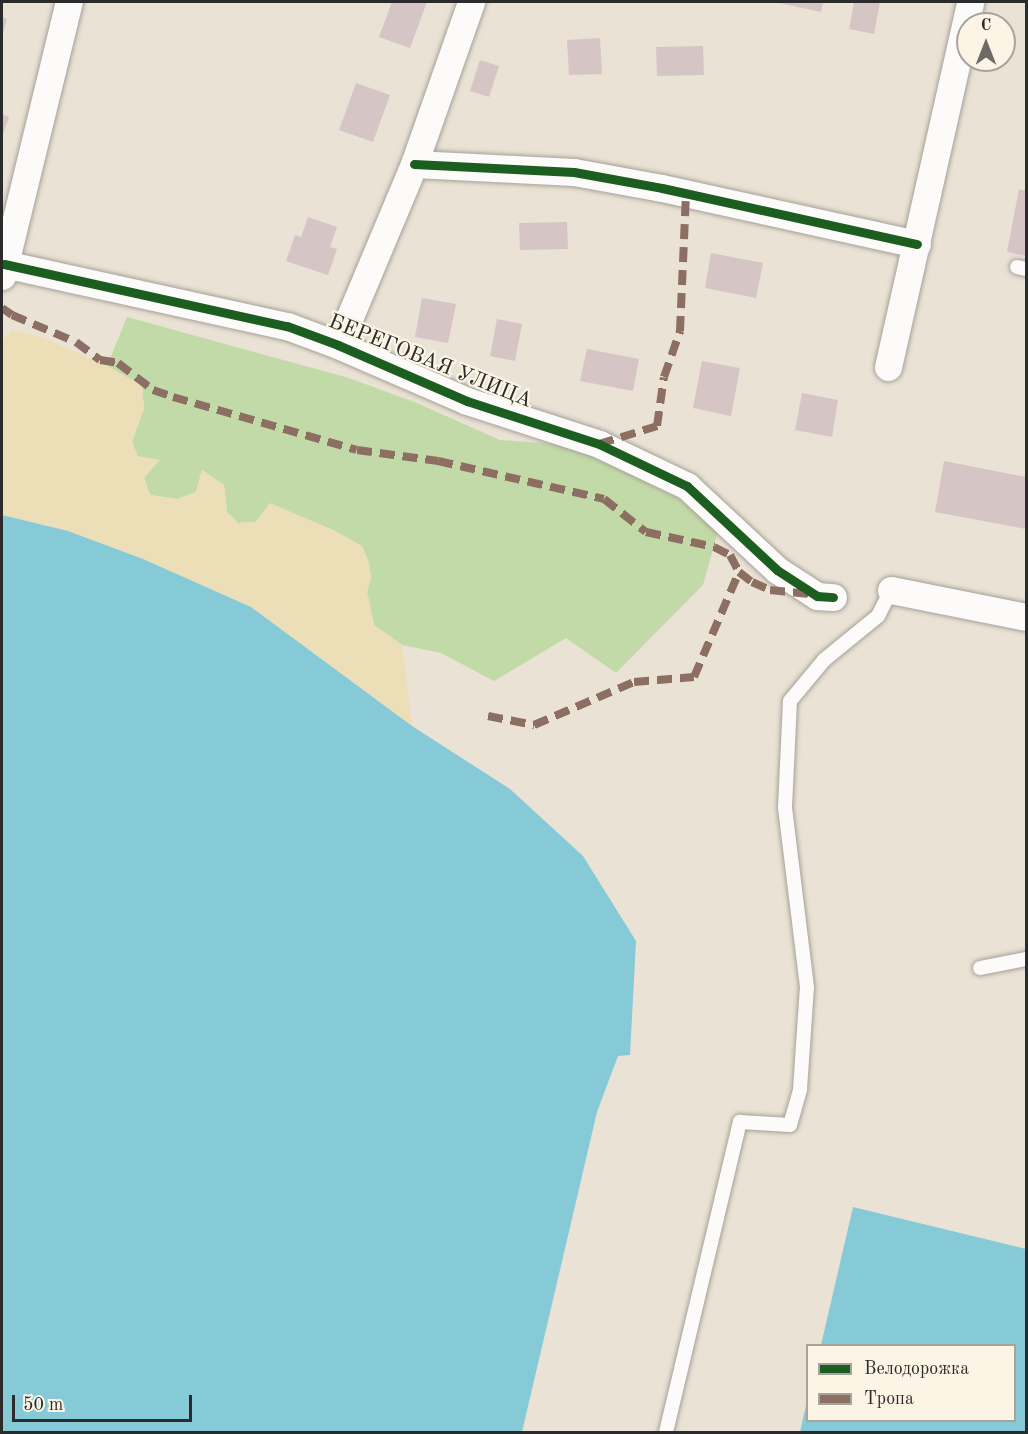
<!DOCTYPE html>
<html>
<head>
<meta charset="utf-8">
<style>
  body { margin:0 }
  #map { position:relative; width:1028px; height:1434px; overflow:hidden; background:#eae2d4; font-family:"Old Standard TT",serif }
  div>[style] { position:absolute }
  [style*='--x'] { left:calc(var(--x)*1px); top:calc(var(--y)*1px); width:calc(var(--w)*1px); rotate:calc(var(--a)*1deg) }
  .green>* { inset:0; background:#c2daa8 }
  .sand>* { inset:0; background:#ecdeb6 }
  .water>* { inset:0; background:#86cad8 }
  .building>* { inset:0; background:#d5c6c5 }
  .roads { filter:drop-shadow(0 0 2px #a5a199) drop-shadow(0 0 2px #a5a199) }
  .lane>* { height:14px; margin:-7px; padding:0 7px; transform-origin:7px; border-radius:7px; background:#fcfbf9 }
  .street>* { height:27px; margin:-13.5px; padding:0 13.5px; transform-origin:13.5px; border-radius:13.5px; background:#fcfbf9 }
  .quiet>* { height:8px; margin-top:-4px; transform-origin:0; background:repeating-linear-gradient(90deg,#8d6e63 0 15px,transparent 0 23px) }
  .cycleway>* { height:9px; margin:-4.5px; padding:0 4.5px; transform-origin:4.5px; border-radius:4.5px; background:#1b5e20 }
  span { translate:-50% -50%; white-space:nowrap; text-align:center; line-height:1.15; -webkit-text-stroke:4.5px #fcf5e5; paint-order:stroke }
  .street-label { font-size:21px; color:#2b2b2b }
  .frame { position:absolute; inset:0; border:3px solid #2b2b2b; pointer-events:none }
  .legend { position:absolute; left:806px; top:1344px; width:210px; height:78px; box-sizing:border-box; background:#fcf5e5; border:2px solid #a8a49b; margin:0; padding:8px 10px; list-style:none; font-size:18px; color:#2b2b2b }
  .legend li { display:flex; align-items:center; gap:12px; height:30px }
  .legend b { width:30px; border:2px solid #a8a49b }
  .north { position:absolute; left:956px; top:12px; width:60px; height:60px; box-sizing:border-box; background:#fcf5e5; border:2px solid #a8a49b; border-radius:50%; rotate:0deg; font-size:16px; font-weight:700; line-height:24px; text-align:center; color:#2b2b2b }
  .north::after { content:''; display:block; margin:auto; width:21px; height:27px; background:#6e6b66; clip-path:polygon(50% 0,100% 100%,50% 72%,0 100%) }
  .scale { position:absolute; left:12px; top:1395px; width:180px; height:27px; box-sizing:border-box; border:3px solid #2b2b2b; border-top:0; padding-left:8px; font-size:18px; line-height:21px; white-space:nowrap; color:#2b2b2b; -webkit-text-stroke:4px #fcf5e5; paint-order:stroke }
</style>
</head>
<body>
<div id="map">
  <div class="green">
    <div style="clip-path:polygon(127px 317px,349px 378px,417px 403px,500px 440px,569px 445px,676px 497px,718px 531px,703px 585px,616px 673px,566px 638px,494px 681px,441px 653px,402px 645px,374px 625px,367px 592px,371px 578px,369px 563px,362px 546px,331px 529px,255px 522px,238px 523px,227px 512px,224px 485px,202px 470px,196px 492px,177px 499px,150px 495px,132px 442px,144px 408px,142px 386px,107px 366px)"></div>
  </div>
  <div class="sand">
    <div style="clip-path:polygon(12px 330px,41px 337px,107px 366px,142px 385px,144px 408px,132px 442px,138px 456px,160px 460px,143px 479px,150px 495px,177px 499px,196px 492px,202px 470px,224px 485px,227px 512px,238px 523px,255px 522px,270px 503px,331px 529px,362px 546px,369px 563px,371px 578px,367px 592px,374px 625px,402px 645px,412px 726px,251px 607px,143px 559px,68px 531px,2px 515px,2px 341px)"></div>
  </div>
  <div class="water">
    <div style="clip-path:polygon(2px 515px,68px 531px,143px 559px,251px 607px,412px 726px,510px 789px,583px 856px,636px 941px,630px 1055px,618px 1056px,597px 1112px,522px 1432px,2px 1432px)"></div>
    <div style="clip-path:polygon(853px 1207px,1026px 1249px,1026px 1432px,800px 1432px,807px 1401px,808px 1420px,1014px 1420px,1014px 1346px,821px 1345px)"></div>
  </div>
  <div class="building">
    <div style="clip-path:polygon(392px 2px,427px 2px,410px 48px,379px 37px)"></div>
    <div style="clip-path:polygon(775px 2px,823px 2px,821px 12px)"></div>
    <div style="clip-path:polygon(854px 2px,880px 2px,874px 34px,849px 29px)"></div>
    <div style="clip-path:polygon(2px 17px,7px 19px,2px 37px)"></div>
    <div style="clip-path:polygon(600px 38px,602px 74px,569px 75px,567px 40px)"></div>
    <div style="clip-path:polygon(703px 46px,704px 75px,657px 76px,656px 47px)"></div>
    <div style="clip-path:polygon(480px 60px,499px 66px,489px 97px,470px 91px)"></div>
    <div style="clip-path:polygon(356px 83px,390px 95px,373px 142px,339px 130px)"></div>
    <div style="clip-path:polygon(2px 114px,9px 117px,2px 137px)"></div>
    <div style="clip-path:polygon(1019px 189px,1026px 191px,1026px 256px,1007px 252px)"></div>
    <div style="clip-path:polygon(308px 217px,337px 227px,330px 247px,337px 249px,328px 275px,286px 261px,295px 235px,301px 237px)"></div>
    <div style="clip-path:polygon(567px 222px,568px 249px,520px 250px,519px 223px)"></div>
    <div style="clip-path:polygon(711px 253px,763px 263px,756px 298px,705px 288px)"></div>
    <div style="clip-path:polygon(422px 298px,456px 304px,448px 343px,415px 337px)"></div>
    <div style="clip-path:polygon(497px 319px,522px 324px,515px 361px,490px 356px)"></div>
    <div style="clip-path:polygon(587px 349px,639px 359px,633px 391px,580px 381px)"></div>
    <div style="clip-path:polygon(702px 361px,740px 368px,731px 416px,693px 408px)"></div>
    <div style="clip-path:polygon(802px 393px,838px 400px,832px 437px,795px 430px)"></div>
    <div style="clip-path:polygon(944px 461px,1026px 477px,1026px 529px,935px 512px)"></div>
  </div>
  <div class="roads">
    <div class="lane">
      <div style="--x:1017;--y:267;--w:9;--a:13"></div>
      <div style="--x:980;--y:968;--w:47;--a:-11.1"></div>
      <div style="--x:666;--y:1432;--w:319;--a:-76.6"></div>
      <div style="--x:740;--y:1122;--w:50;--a:3.4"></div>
      <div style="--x:790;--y:1125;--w:37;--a:-74"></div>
      <div style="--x:800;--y:1089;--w:102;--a:-86.1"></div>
      <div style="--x:807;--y:987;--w:181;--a:-97"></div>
      <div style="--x:785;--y:807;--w:106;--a:-87.3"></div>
      <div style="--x:790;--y:701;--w:53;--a:-50.3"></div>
      <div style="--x:824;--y:660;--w:70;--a:-39.2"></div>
      <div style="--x:878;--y:616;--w:29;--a:-63"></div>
    </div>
    <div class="street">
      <div style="--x:414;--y:164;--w:160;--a:2.9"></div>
      <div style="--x:574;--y:172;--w:89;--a:10.3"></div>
      <div style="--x:662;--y:188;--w:261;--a:12.4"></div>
      <div style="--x:4;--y:264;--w:290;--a:12.4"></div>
      <div style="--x:287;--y:326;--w:54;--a:20.4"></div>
      <div style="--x:338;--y:345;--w:141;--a:23.5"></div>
      <div style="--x:467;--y:401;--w:139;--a:18"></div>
      <div style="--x:599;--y:444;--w:98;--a:25.5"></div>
      <div style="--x:687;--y:486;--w:123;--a:43"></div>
      <div style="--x:777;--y:570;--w:48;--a:33"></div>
      <div style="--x:817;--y:596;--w:16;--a:4"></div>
      <div style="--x:2;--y:276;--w:282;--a:-76.3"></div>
      <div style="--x:338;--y:345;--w:196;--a:-67.2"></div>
      <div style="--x:414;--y:164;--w:172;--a:-70.6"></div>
      <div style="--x:888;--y:367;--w:374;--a:-77.3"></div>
      <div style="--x:891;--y:590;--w:138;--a:11.3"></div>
    </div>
  </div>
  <div class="quiet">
    <div style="--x:2;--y:308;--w:12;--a:35"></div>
    <div style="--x:12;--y:315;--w:69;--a:22.9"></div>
    <div style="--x:76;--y:342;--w:30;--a:37"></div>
    <div style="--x:100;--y:360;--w:18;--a:9"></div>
    <div style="--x:118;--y:363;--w:44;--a:37.6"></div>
    <div style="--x:153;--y:390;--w:21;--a:19"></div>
    <div style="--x:173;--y:397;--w:191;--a:16.1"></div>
    <div style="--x:357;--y:450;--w:82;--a:7.7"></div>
    <div style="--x:438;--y:461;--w:170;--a:12.9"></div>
    <div style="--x:604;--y:499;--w:53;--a:38.2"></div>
    <div style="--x:646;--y:532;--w:70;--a:12.4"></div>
    <div style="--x:714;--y:547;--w:18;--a:27"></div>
    <div style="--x:730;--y:555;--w:19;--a:62"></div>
    <div style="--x:739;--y:572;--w:16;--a:38"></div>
    <div style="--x:752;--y:582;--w:20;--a:24"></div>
    <div style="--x:770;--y:590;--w:39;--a:6"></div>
    <div style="--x:599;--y:444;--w:61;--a:-17.2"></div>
    <div style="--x:657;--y:426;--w:49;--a:-81.9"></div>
    <div style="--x:664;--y:377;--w:49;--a:-70.8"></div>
    <div style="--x:680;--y:331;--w:137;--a:-87.5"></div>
    <div style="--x:488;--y:716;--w:47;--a:11.1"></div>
    <div style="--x:534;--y:725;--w:109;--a:-23.3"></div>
    <div style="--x:634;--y:682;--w:60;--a:-4.8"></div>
    <div style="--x:694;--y:677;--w:114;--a:-66.8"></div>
  </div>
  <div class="cycleway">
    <div style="--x:414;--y:164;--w:160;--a:2.9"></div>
    <div style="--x:574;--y:172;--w:89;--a:10.3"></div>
    <div style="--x:662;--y:188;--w:261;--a:12.4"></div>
    <div style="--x:4;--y:264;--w:290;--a:12.4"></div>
    <div style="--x:287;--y:326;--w:54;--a:20.4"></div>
    <div style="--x:338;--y:345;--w:141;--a:23.5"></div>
    <div style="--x:467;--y:401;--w:139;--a:18"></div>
    <div style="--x:599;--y:444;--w:98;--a:25.5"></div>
    <div style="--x:687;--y:486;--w:123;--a:43"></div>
    <div style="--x:777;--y:570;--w:48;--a:33"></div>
    <div style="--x:817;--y:596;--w:16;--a:4"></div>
  </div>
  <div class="street-label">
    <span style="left:430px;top:362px;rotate:22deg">БЕРЕГОВАЯ УЛИЦА</span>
  </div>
  <div class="frame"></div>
  <ul class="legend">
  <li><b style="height:8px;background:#1b5e20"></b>Велодорожка</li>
  <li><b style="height:8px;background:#8d6e63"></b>Тропа</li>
  </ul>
  <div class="north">С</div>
  <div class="scale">50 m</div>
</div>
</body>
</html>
